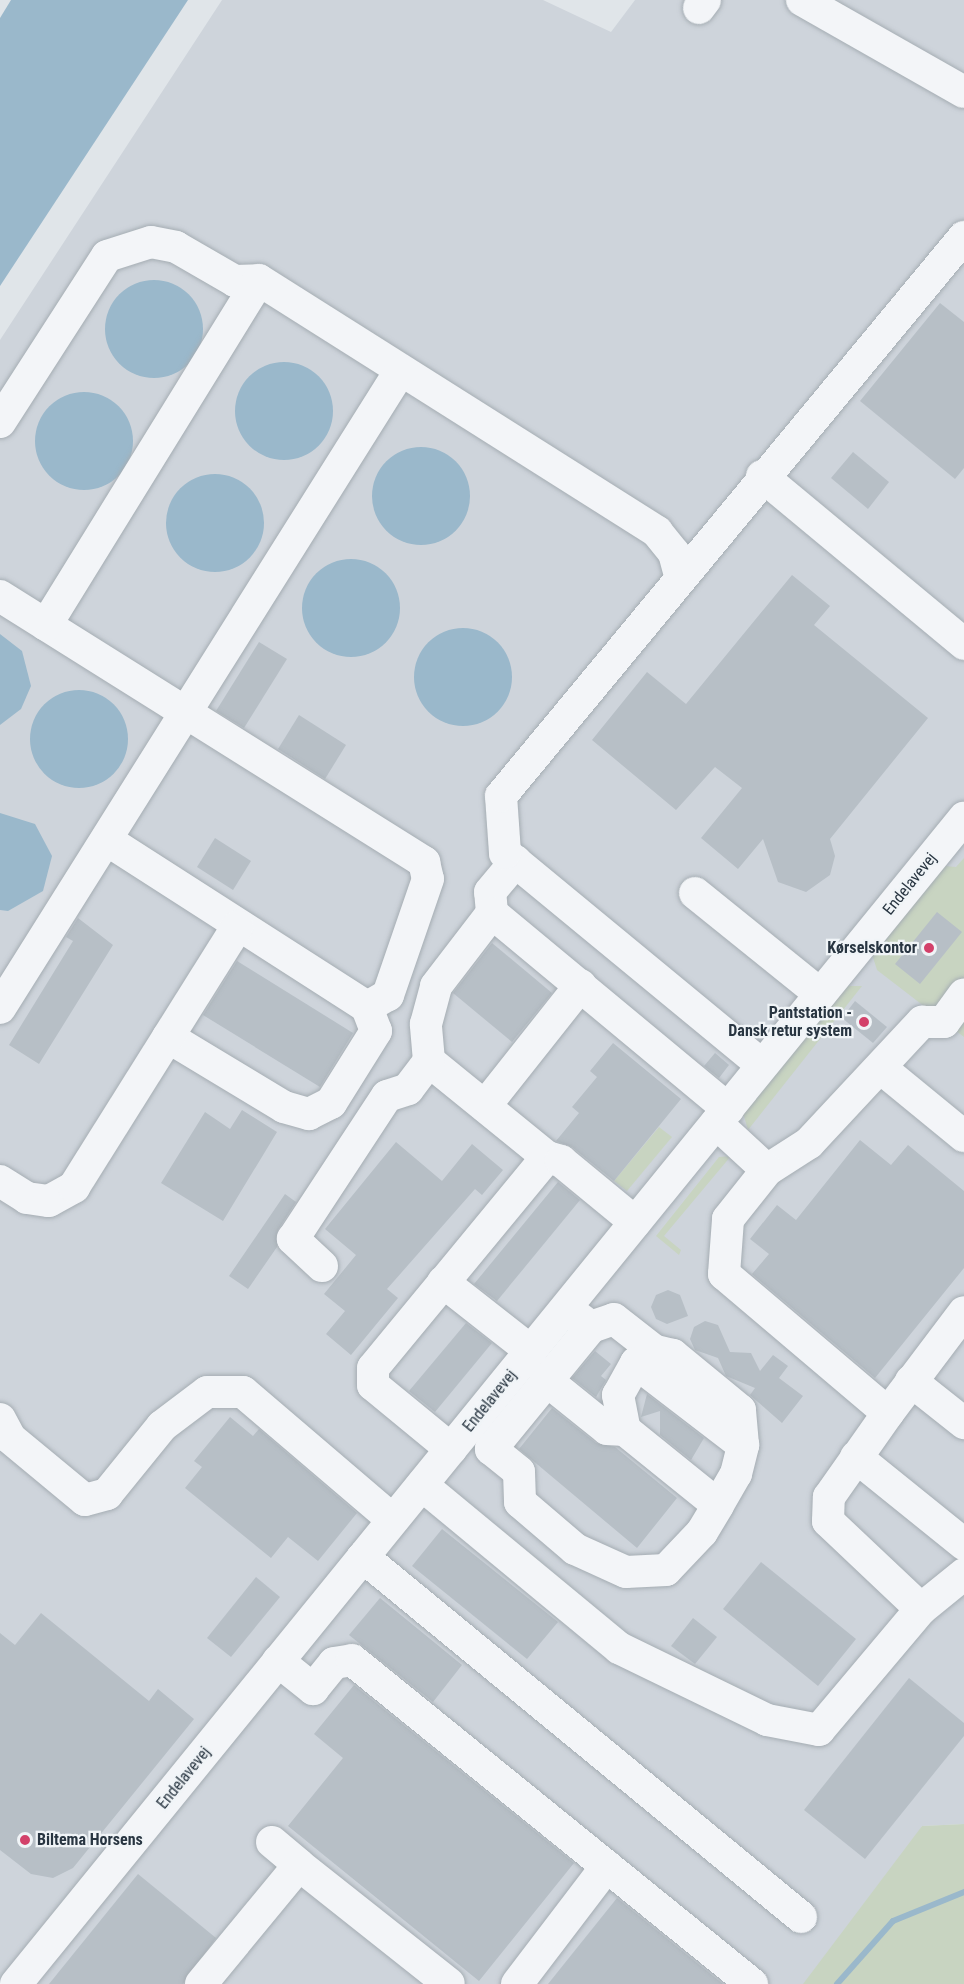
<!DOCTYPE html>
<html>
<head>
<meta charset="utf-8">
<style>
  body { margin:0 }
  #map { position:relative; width:964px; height:1984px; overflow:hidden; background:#e0e5e9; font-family:"Roboto Condensed",sans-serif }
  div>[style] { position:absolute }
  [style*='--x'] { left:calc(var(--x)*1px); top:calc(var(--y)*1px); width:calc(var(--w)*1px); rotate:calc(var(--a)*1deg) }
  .built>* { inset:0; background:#ced4db }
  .green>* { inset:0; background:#c8d4c1 }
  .water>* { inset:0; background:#9ab8cb }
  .round { border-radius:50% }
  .stream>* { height:6px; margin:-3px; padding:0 3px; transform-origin:3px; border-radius:3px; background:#9ab8cb }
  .building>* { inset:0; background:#b7bfc6 }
  .roads { filter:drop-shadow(0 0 2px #a5adb3) drop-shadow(0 0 2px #a5adb3) }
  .minor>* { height:32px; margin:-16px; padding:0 16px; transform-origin:16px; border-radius:16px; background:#f3f5f8 }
  .dots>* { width:16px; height:16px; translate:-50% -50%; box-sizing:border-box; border:3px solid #f0f4f7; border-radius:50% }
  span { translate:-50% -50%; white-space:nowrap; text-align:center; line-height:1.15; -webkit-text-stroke:4.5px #f0f4f7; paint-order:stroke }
  .street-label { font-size:16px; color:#283541 }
  .poi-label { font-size:16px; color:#283541; font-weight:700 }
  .right { translate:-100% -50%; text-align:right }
  .left { translate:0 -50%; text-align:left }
</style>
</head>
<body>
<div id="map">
  <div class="built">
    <div style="clip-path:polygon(222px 0,543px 0,611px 32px,635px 0,964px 0,964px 1824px,922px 1826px,841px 1984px,0 1984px,0 340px)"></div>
  </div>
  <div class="green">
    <div style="clip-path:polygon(964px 858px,964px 1037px,877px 970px,871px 951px,945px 866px,956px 867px)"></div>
    <div style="clip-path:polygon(843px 986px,862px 986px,748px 1130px,743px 1113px)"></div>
    <div style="clip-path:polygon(659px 1127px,672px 1137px,627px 1191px,614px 1181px)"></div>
    <div style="clip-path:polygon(731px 1156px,664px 1236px,681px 1250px,679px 1255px,656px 1236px,719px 1157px)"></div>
    <div style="clip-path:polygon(964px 1824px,964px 1984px,803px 1984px,922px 1826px)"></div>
  </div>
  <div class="water">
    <div style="clip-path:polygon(11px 0,188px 0,0 286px,0 18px)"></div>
    <div class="round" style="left:105px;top:280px;width:98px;height:98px"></div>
    <div class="round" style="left:235px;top:362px;width:98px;height:98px"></div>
    <div class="round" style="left:35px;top:392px;width:98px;height:98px"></div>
    <div class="round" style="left:372px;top:447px;width:98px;height:98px"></div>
    <div class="round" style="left:166px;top:474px;width:98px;height:98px"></div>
    <div class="round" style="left:302px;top:559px;width:98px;height:98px"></div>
    <div class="round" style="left:414px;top:628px;width:98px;height:98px"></div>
    <div style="clip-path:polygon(0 634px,22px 651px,31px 686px,21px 709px,0 725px)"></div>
    <div class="round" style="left:30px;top:690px;width:98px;height:98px"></div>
    <div style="clip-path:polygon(0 813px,35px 824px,52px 856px,43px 891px,8px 911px,0 910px)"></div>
  </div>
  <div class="stream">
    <div style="--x:837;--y:1984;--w:84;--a:-48.4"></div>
    <div style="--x:893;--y:1921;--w:77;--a:-22.2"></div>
  </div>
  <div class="building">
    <div style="clip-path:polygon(940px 303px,964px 322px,964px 468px,955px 479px,860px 401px)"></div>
    <div style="clip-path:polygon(853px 452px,889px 482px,868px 509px,831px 478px)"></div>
    <div style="clip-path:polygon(792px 575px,830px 606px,814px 625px,928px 718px,830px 839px,835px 856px,830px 875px,806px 892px,778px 882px,763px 839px,738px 869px,701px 838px,742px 788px,715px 767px,676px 810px,592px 740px,647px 672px,686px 704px)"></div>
    <div style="clip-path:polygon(259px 642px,287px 659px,244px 728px,216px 711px)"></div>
    <div style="clip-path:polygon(299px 715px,346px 745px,325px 779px,278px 749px)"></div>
    <div style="clip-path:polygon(215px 838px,251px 861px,233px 890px,197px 867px)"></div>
    <div style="clip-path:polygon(937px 912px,962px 932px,920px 984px,895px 964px)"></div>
    <div style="clip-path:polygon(78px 918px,113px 945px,39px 1064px,9px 1045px,73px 941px,66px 937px)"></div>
    <div style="clip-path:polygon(492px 943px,552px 993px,512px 1042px,453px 993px)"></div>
    <div style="clip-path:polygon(237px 961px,353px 1033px,320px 1087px,203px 1015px)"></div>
    <div style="clip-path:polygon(855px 1001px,887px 1027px,873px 1043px,842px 1018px)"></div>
    <div style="clip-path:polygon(613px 1043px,681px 1099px,614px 1181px,572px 1147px,556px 1141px,579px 1113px,572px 1107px,597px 1077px,590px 1071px)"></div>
    <div style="clip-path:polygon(715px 1053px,729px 1065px,719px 1078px,704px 1066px)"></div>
    <div style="clip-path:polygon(242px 1110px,277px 1132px,223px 1221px,161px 1183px,205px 1112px,230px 1129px)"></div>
    <div style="clip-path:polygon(860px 1140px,891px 1165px,908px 1145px,964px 1191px,964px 1268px,875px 1378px,752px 1274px,769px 1254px,750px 1239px,777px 1205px,796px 1220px)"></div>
    <div style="clip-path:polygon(396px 1142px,442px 1181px,472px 1144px,503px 1170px,482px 1195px,475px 1189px,387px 1289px,398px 1298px,351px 1355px,326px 1334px,345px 1311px,324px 1294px,356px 1255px,325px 1229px)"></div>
    <div style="clip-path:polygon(558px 1182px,580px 1200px,497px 1301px,474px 1284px)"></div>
    <div style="clip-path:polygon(285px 1194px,296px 1202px,278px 1230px,277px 1247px,248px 1289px,229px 1276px)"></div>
    <div style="clip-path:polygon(668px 1290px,680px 1295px,688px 1316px,667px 1324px,656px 1319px,651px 1307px,656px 1295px)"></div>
    <div style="clip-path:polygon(705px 1321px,718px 1325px,730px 1352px,751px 1353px,760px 1371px,773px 1355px,788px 1366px,779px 1378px,803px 1396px,782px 1423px,750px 1395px,755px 1388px,726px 1376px,718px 1358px,695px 1350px,690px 1339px,694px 1327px)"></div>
    <div style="clip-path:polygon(466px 1323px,492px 1343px,435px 1412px,409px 1391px)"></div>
    <div style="clip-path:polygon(595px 1351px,611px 1364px,601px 1376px,606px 1380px,596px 1397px,572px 1378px)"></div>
    <div style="clip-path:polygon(647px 1394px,704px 1438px,691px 1460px,660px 1435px,660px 1411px,641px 1417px)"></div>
    <div style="clip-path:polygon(552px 1408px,596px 1443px,615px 1447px,677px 1498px,637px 1548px,519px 1449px)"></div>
    <div style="clip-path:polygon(230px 1417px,253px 1436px,259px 1429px,357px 1513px,318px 1561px,288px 1537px,271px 1558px,185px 1488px,202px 1467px,194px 1461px)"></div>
    <div style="clip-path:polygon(442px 1529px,558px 1622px,527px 1659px,412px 1566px)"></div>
    <div style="clip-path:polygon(761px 1562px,856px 1639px,818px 1686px,723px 1609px)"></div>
    <div style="clip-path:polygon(256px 1577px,280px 1597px,231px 1657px,207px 1638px)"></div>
    <div style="clip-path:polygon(380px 1598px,462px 1665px,433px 1702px,349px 1635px)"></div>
    <div style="clip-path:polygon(41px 1613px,149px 1701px,158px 1689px,194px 1719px,73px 1868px,53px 1878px,31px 1874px,0 1850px,0 1633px,15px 1645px)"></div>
    <div style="clip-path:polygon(693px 1618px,717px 1637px,695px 1664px,671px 1646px)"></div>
    <div style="clip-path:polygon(909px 1678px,964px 1723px,964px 1736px,865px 1859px,804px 1810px)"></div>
    <div style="clip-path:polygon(354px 1685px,574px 1863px,479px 1981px,288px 1826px,343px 1758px,314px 1734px)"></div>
    <div style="clip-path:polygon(138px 1874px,216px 1938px,183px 1984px,49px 1984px)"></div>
    <div style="clip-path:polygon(617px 1898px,723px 1984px,548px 1984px)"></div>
  </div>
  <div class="roads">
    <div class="minor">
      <div style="--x:802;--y:0;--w:186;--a:29.6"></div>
      <div style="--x:699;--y:8;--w:10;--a:-53"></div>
      <div style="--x:0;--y:422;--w:197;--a:-57.2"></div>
      <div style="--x:107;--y:256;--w:46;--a:-17.7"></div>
      <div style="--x:151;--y:242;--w:25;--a:11"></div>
      <div style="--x:176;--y:247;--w:68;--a:30"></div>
      <div style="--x:235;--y:281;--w:24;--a:-2"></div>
      <div style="--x:259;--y:280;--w:471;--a:32.3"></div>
      <div style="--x:657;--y:532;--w:27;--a:51"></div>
      <div style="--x:674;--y:553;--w:24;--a:75"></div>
      <div style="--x:762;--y:476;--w:263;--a:39.7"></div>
      <div style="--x:0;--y:596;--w:501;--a:32.1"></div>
      <div style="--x:424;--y:862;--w:17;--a:77"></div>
      <div style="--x:428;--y:879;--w:123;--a:109"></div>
      <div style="--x:388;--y:995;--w:24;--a:150"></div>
      <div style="--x:367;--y:1007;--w:308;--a:-147.3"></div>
      <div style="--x:46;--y:625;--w:405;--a:-58.3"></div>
      <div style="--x:695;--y:893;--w:161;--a:38.9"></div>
      <div style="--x:492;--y:913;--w:21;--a:-95"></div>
      <div style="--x:490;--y:892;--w:40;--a:-50"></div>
      <div style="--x:0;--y:1008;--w:752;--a:-57.87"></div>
      <div style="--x:168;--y:1037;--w:135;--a:31.1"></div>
      <div style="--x:284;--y:1107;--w:26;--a:16"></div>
      <div style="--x:309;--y:1114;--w:25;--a:-27"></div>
      <div style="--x:331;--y:1103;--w:85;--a:-58"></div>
      <div style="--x:376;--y:1031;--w:26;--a:-111"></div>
      <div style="--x:429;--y:1061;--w:152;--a:39.1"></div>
      <div style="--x:547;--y:1157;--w:273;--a:129.5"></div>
      <div style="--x:373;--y:1368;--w:17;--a:90"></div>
      <div style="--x:373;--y:1385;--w:101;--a:39.4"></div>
      <div style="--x:762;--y:1065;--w:333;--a:-140.5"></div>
      <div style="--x:505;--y:853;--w:57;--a:-94"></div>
      <div style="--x:501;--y:796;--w:726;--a:-50.37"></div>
      <div style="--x:882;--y:1069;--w:106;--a:39.3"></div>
      <div style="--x:485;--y:1106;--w:154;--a:-51.6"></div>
      <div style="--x:547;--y:1157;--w:15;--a:16"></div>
      <div style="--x:561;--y:1161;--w:96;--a:39.5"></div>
      <div style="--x:767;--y:1170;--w:50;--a:-32.7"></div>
      <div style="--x:809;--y:1143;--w:166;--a:-47"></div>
      <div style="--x:922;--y:1022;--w:22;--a:0"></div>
      <div style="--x:944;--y:1022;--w:34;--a:-54"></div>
      <div style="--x:0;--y:1181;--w:32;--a:32"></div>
      <div style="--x:27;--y:1198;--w:22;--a:8"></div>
      <div style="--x:49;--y:1201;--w:29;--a:-29"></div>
      <div style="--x:74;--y:1187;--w:308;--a:-57.9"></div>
      <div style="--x:322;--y:1266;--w:40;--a:-137"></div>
      <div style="--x:293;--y:1239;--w:171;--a:-56.7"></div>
      <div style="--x:387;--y:1096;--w:22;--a:-18"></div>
      <div style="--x:408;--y:1089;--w:35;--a:-53"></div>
      <div style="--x:429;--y:1061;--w:37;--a:-95"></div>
      <div style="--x:426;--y:1024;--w:39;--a:-75"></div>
      <div style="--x:436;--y:986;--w:92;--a:-52.5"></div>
      <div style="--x:492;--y:913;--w:307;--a:39.7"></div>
      <div style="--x:443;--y:1282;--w:112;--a:38.1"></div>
      <div style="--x:575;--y:1315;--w:20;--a:37"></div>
      <div style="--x:591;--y:1327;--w:24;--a:-19"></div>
      <div style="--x:614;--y:1319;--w:52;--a:38"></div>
      <div style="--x:591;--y:1327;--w:158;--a:129.3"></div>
      <div style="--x:491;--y:1449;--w:36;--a:39"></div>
      <div style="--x:519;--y:1472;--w:30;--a:88"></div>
      <div style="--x:520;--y:1502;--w:72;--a:40.5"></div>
      <div style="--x:575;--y:1549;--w:56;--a:24.3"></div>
      <div style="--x:626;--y:1572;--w:40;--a:-2.9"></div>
      <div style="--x:666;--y:1570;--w:52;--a:-46.5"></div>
      <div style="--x:702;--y:1532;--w:31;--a:-59"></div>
      <div style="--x:718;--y:1505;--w:36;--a:-60"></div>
      <div style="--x:736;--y:1474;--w:30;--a:-76"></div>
      <div style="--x:743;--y:1445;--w:35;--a:-95"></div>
      <div style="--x:740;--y:1410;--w:87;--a:-140.6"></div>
      <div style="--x:673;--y:1355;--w:18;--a:-167"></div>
      <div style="--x:655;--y:1351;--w:22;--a:148"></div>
      <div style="--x:636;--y:1363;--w:37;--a:119"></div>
      <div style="--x:618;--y:1395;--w:36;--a:79"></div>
      <div style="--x:625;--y:1430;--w:119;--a:38.9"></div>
      <div style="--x:636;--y:1363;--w:135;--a:37.5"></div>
      <div style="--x:546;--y:1380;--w:78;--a:38.8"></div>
      <div style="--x:607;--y:1429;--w:18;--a:3"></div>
      <div style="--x:911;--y:1381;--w:68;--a:38.4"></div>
      <div style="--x:888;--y:1413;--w:126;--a:-53"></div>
      <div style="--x:0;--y:1419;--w:21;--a:62"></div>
      <div style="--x:10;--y:1438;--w:97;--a:39.6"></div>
      <div style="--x:85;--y:1500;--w:23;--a:-15"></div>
      <div style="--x:107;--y:1494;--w:87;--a:-51"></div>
      <div style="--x:162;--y:1426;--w:56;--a:-37.1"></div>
      <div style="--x:207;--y:1392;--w:36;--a:0"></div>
      <div style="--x:243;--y:1392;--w:197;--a:40.5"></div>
      <div style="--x:856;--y:1457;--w:139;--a:38.9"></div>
      <div style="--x:422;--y:1485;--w:256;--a:39.6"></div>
      <div style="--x:619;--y:1648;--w:165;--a:25.9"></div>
      <div style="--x:767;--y:1720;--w:53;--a:10.9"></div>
      <div style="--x:819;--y:1730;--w:158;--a:-49.9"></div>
      <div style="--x:921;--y:1609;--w:128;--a:-136.6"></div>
      <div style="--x:828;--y:1521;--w:24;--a:-88"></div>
      <div style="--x:829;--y:1497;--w:103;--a:-54.9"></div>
      <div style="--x:888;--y:1413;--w:215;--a:-139.7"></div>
      <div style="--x:724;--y:1274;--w:55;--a:-85.8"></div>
      <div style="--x:728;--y:1219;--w:63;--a:-51.5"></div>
      <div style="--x:767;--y:1170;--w:69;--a:-137.3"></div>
      <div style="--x:363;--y:1557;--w:567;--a:39.42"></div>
      <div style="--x:921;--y:1609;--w:55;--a:-39.1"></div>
      <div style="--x:278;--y:1661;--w:45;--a:38.7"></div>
      <div style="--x:313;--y:1689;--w:33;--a:-51"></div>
      <div style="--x:334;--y:1663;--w:18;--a:-9"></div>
      <div style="--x:352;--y:1660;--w:515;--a:39.01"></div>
      <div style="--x:272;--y:1842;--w:35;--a:40"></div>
      <div style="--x:16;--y:1984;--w:1503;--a:-50.89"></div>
      <div style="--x:201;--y:1984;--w:154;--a:-50.5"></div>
      <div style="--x:299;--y:1865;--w:191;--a:38.4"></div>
      <div style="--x:517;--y:1984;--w:148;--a:-52.7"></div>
    </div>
  </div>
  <div class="dots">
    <div style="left:929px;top:948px;background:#d3416a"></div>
    <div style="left:864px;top:1022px;background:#d3416a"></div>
    <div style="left:25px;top:1840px;background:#d3416a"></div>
  </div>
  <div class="street-label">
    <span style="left:910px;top:884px;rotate:-51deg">Endelavevej</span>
    <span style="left:490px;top:1401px;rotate:-51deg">Endelavevej</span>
    <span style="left:184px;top:1778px;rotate:-51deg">Endelavevej</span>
  </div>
  <div class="poi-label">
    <span class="right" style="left:917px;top:948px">Kørselskontor</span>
    <span class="right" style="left:852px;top:1022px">Pantstation -<br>Dansk retur system</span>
    <span class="left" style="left:37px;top:1840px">Biltema Horsens</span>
  </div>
</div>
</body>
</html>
